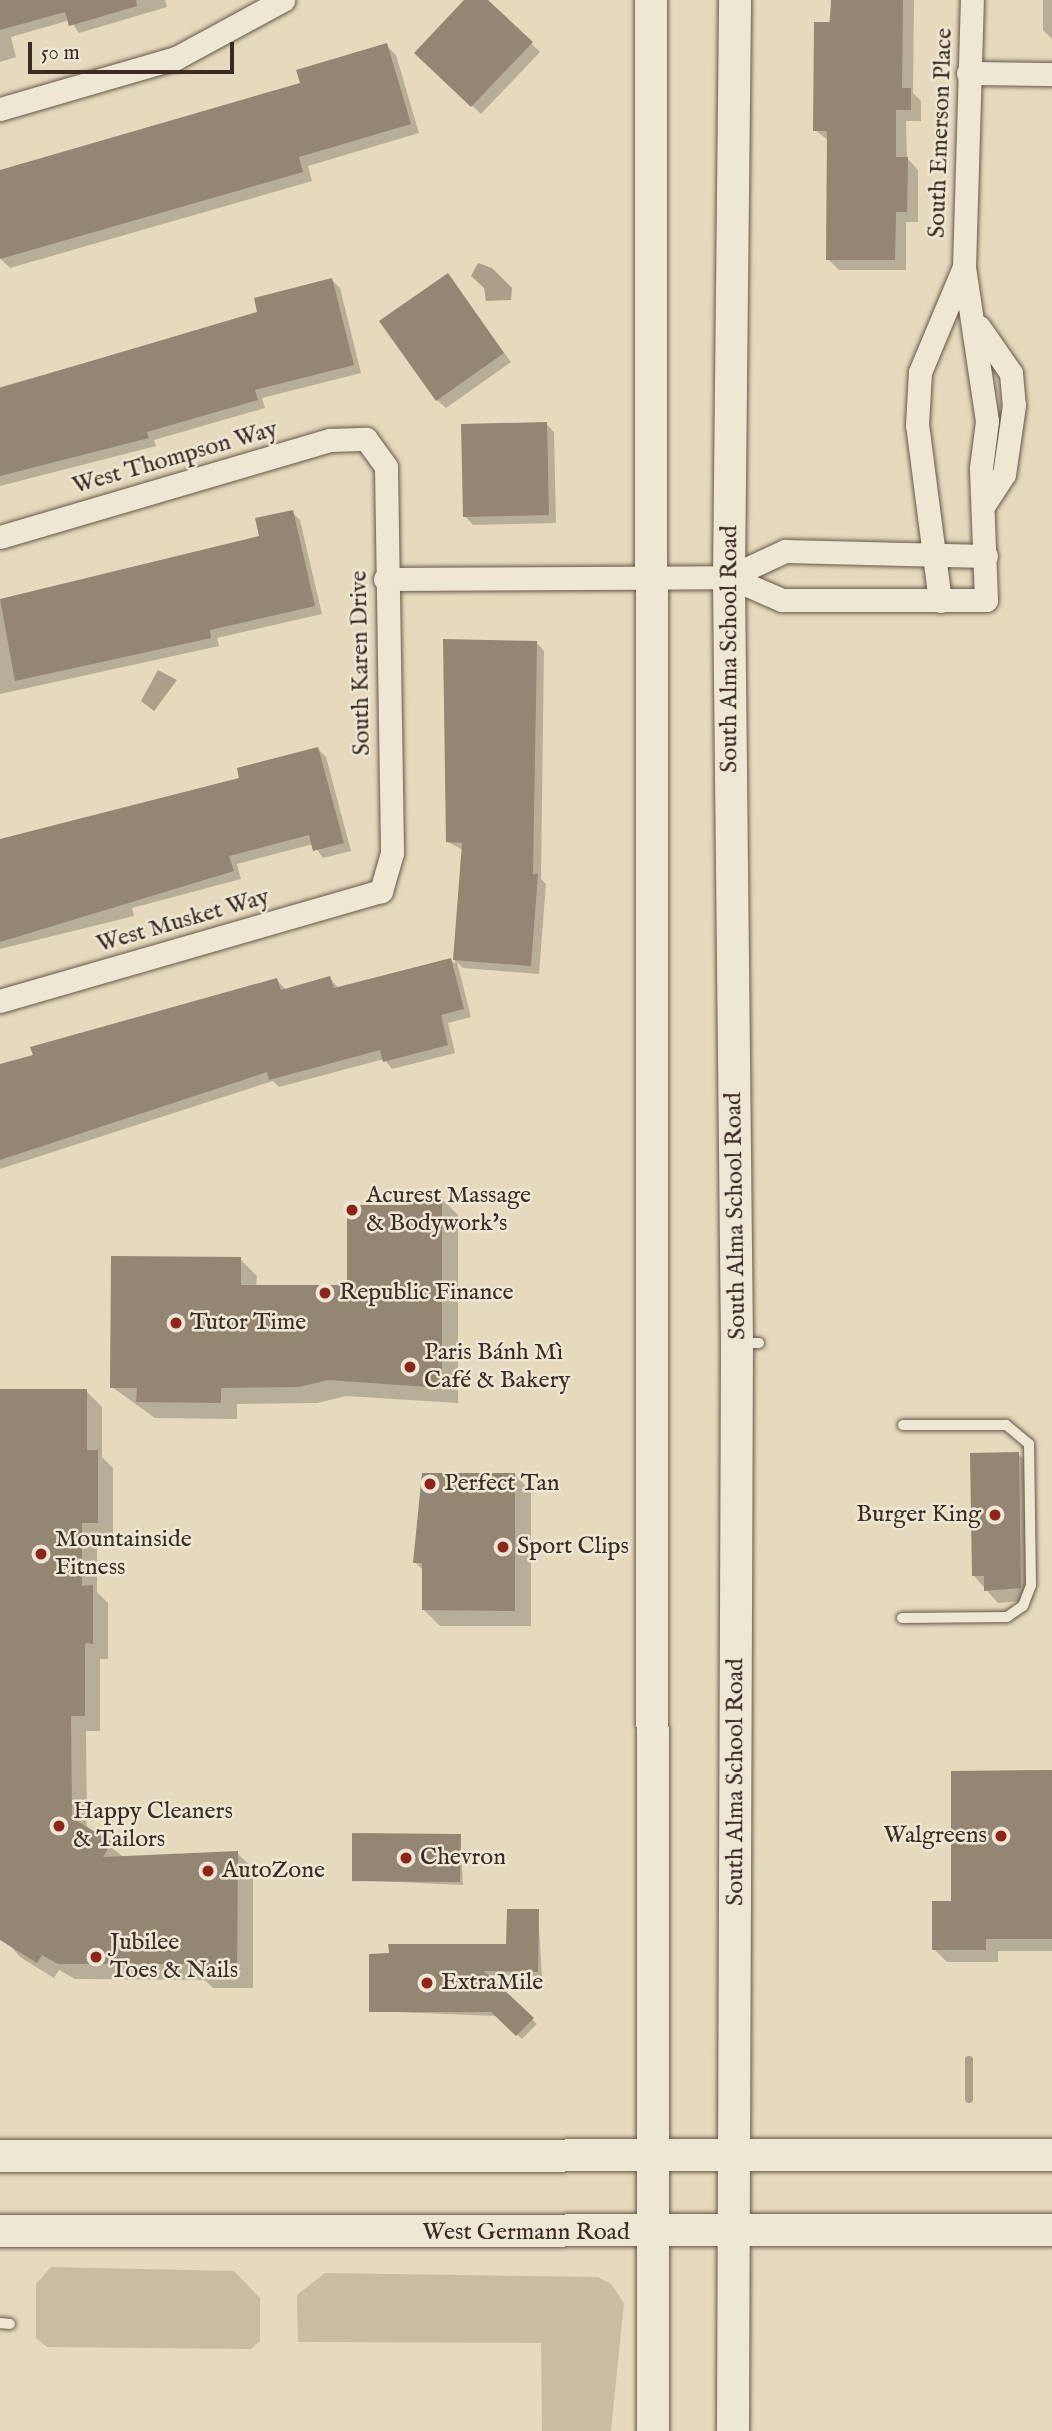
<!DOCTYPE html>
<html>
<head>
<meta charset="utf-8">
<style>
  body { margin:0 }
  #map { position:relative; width:1052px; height:2431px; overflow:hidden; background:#e5dabd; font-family:"IM FELL English",serif }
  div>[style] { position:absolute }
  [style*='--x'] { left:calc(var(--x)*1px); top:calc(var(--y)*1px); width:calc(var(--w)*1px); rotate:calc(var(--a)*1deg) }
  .green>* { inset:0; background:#c8bca3 }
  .water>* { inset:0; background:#ab9f89 }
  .shadow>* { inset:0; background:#0003 }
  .stream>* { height:8px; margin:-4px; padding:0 4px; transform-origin:4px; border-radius:4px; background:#ab9f89 }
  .building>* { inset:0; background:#938673 }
  .roads { filter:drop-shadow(0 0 2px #66584a) drop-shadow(0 0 2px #66584a) }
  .lane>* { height:10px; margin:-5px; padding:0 5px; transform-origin:5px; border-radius:5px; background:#eee7d4 }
  .street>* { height:23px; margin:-11.5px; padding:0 11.5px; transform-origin:11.5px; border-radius:11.5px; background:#eee7d4 }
  .secondary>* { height:32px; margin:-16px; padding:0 16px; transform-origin:16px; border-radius:16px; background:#eee7d4 }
  .dots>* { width:19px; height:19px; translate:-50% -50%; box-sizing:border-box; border:4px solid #eee7d4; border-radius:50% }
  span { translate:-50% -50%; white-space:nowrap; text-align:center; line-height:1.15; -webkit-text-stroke:5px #eee7d4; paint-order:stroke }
  .street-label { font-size:24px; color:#3b2c23 }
  .poi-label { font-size:24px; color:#3b2c23 }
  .left { translate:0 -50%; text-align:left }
  .right { translate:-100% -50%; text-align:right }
  .scale { position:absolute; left:28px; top:42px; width:206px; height:32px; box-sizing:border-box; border:4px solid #3b2c23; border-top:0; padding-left:9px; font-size:21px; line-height:24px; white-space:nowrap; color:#3b2c23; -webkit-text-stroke:5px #eee7d4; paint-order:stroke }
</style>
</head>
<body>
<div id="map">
  <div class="green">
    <div style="clip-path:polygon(51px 2267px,234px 2271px,260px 2298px,260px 2341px,251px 2349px,47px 2347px,36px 2338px,36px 2284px)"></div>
    <div style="clip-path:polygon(325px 2273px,598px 2277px,611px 2284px,624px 2303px,611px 2431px,542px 2431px,541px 2343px,298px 2342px,297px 2295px)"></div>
  </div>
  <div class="water">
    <div style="clip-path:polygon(478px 263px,492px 268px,512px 288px,511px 300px,486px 301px,484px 288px,471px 276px)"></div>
    <div style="clip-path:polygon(158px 670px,177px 680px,154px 711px,141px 701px)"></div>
  </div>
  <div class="shadow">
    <div style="clip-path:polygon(0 0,165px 0,167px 7px,79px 33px,70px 20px,11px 37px,16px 57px,0 62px)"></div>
    <div style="clip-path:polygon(467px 0,485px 0,540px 52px,481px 114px,416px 53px)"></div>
    <div style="clip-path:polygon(832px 0,914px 0,913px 93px,921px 101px,921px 121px,906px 121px,907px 158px,918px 170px,918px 222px,906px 222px,906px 270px,839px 270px,828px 259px,829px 141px,815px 130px)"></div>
    <div style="clip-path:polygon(1043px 0,1052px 0,1052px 39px,1043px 30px)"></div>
    <div style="clip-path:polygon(386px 45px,396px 55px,419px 133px,308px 166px,312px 181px,10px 268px,0 258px,0 171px,302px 84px)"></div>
    <div style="clip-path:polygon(447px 275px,511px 362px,446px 408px,437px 400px)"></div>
    <div style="clip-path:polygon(332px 280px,340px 288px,361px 373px,262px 398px,265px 408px,154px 440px,156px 446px,0 486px,0 387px,259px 314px)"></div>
    <div style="clip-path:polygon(546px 424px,554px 432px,556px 523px,473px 525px,465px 516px)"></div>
    <div style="clip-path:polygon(292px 512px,300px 520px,322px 614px,217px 638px,219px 646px,0 694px,0 601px,262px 537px)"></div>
    <div style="clip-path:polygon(536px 642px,544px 651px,541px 879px,546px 884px,539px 974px,463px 968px,457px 962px,471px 1017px,448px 1023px,455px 1053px,392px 1069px,384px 1059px,279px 1087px,273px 1081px,0 1169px,0 1067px,277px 980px,286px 990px,330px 978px,339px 989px,451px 960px,455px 964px,463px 850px,448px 842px)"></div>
    <div style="clip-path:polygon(318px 749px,326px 757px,351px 851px,323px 858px,313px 844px,237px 864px,241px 879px,132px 908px,134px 916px,0 949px,0 850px,241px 779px)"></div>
    <div style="clip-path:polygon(441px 1198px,458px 1215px,458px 1403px,346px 1396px,317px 1403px,237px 1404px,237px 1419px,155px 1418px,112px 1387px,240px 1259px,257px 1276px,256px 1287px,348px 1287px,409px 1207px)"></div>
    <div style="clip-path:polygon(0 1391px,86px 1391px,102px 1407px,102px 1457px,113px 1468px,113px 1539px,97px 1538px,97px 1592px,108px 1603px,108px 1659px,100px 1659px,100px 1731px,86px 1731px,87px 1829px,125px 1858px,237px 1853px,253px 1868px,253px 1988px,213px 1988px,205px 1980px,75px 1979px,59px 1970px,54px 1978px,20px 1957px,0 1934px)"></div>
    <div style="clip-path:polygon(1018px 1454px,1031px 1467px,1033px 1600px,998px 1603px,974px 1576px)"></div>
    <div style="clip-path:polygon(515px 1475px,531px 1491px,531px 1626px,440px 1626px,424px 1610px,424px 1571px,415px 1562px)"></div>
    <div style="clip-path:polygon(1052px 1772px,1052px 1951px,998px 1951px,998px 1962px,947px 1962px,934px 1949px,953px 1903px)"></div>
    <div style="clip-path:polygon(460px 1836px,463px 1885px,353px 1880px)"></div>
    <div style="clip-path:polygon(538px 1911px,542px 1976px,486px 1975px,537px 2024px,522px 2039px,497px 2016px,371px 2011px,390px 1955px,508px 1946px)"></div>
  </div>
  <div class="stream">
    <div style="--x:969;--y:2099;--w:39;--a:-90"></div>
  </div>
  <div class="building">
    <div style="clip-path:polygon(0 0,136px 0,137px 6px,69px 26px,65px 12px,0 30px)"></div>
    <div style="clip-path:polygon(464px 0,488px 0,533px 42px,471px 107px,414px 53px)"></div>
    <div style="clip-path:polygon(831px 0,903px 0,902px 88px,911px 88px,911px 110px,896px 110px,896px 157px,908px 157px,907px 212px,896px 212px,895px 260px,826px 260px,827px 131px,813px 131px,814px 22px,830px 22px)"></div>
    <div style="clip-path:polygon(387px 43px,411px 124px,299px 157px,303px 172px,0 259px,0 170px,300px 83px,296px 70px)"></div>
    <div style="clip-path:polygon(448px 273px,504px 353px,436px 401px,379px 321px)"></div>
    <div style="clip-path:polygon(332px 278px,354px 365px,255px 390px,258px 400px,147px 432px,149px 438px,0 476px,0 388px,257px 312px,254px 298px)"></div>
    <div style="clip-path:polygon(547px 422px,549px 515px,463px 517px,461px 424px)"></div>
    <div style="clip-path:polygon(293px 510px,315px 606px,210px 630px,211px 638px,15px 681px,0 599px,259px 536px,255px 518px)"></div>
    <div style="clip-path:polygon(443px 639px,537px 641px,533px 874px,538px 874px,531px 966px,453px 960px,462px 843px,446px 842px)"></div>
    <div style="clip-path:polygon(318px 747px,344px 843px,313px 851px,309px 835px,229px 856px,234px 871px,0 942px,0 839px,239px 778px,237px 768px)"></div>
    <div style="clip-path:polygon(451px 958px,464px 1009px,441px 1015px,448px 1045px,383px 1062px,380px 1050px,269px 1080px,267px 1072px,0 1160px,0 1064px,33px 1055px,30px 1047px,277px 978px,281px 990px,330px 976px,334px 988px)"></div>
    <div style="clip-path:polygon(407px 1196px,442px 1197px,442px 1388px,328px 1380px,299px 1387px,221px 1388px,221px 1403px,136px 1402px,137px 1388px,110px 1388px,111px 1256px,241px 1257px,241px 1285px,347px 1285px,347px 1205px,407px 1205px)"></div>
    <div style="clip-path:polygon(0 1389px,87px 1389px,87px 1450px,98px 1450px,98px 1523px,82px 1523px,82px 1586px,93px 1585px,93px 1644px,85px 1643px,85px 1716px,71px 1716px,72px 1818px,112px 1842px,103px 1857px,238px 1851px,237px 1973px,196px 1973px,196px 1964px,58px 1964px,42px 1955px,37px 1963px,0 1940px)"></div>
    <div style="clip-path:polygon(1019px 1452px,1021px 1588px,984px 1591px,984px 1576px,972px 1576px,970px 1453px)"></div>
    <div style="clip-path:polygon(422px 1473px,515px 1473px,515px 1611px,422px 1610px,422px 1563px,413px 1563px)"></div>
    <div style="clip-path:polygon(1052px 1770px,1052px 1939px,986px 1939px,986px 1950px,932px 1950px,932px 1901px,951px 1901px,951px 1771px)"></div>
    <div style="clip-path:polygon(352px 1833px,461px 1834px,460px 1882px,352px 1881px)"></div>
    <div style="clip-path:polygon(507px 1909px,539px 1909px,538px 1972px,484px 1971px,534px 2018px,516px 2036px,491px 2012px,369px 2012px,369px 1954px,389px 1953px,388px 1944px,506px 1944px)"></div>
  </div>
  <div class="roads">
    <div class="lane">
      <div style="--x:740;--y:1343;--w:19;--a:0"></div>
      <div style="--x:902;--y:1618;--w:105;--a:-0.5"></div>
      <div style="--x:1007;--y:1617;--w:19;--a:-35"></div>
      <div style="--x:1023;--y:1606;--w:22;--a:-69"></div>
      <div style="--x:1031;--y:1585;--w:141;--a:-90.8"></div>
      <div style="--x:1029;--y:1444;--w:30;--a:-140"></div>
      <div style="--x:1006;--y:1425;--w:103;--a:180"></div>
      <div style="--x:0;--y:2323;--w:10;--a:6"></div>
    </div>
    <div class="street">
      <div style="--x:968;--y:73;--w:84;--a:0.7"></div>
      <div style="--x:0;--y:109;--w:183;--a:-16.2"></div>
      <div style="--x:176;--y:58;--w:122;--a:-28.5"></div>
      <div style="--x:979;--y:327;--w:56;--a:55.2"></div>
      <div style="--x:1011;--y:373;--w:32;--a:85"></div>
      <div style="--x:1014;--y:405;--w:70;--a:98.2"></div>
      <div style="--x:1004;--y:474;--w:35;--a:123"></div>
      <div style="--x:0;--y:537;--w:344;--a:-16.4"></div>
      <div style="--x:330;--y:440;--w:36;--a:-2"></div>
      <div style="--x:366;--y:439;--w:34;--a:54"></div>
      <div style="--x:386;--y:467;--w:386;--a:89.1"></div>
      <div style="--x:392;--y:853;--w:40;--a:106"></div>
      <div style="--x:381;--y:891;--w:397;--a:163.9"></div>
      <div style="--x:729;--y:577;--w:58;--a:23.5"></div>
      <div style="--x:782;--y:600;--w:204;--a:0"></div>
      <div style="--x:986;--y:600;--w:132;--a:-92.2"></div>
      <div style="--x:981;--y:468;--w:47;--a:-82.7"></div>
      <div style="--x:987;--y:421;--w:156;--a:-98.5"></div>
      <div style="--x:964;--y:267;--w:267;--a:-88.3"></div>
      <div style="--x:385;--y:579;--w:344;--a:-0.3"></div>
      <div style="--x:729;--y:577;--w:62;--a:-24.9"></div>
      <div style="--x:785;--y:551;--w:201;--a:1.4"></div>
      <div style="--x:940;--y:601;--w:177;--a:-97.4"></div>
      <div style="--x:917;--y:425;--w:53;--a:-86.8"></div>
      <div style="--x:920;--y:372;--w:114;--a:-67.3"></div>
    </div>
    <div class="secondary">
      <div style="--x:651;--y:0;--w:2431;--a:89.95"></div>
      <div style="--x:0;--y:2156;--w:1052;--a:-0.05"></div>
      <div style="--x:0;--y:2231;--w:1052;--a:-0.05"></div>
      <div style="--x:733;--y:2431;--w:1087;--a:-89.79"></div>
      <div style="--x:737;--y:1344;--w:767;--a:-90.6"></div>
      <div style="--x:729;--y:577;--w:577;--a:-89.4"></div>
    </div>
  </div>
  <div class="dots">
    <div style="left:352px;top:1210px;background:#8f2418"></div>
    <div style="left:325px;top:1293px;background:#8f2418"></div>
    <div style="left:176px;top:1323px;background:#8f2418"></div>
    <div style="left:410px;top:1367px;background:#8f2418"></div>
    <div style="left:430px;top:1484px;background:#8f2418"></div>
    <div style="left:995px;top:1515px;background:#8f2418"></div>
    <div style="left:503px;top:1547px;background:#8f2418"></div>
    <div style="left:41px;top:1554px;background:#8f2418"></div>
    <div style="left:59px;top:1826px;background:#8f2418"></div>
    <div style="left:1001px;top:1836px;background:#8f2418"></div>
    <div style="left:406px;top:1858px;background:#8f2418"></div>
    <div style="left:208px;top:1871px;background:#8f2418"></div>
    <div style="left:96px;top:1957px;background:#8f2418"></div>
    <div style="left:427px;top:1983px;background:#8f2418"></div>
  </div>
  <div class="street-label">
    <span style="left:941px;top:133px;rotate:-88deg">South Emerson Place</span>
    <span style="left:175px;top:458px;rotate:-16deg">West Thompson Way</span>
    <span style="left:730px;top:649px;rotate:-90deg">South Alma School Road</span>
    <span style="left:361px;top:663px;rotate:-91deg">South Karen Drive</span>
    <span style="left:183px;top:921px;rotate:-16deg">West Musket Way</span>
    <span style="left:736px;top:1216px;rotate:-91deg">South Alma School Road</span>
    <span style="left:736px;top:1782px;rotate:-90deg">South Alma School Road</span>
    <span style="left:526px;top:2233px">West Germann Road</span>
  </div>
  <div class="poi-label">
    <span class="left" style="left:366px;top:1210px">Acurest Massage<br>&amp; Bodywork's</span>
    <span class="left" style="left:339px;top:1293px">Republic Finance</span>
    <span class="left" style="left:190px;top:1323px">Tutor Time</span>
    <span class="left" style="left:424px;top:1367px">Paris Bánh Mì<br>Café &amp; Bakery</span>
    <span class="left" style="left:444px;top:1484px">Perfect Tan</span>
    <span class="right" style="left:981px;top:1515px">Burger King</span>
    <span class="left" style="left:55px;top:1554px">Mountainside<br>Fitness</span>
    <span class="left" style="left:517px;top:1547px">Sport Clips</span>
    <span class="left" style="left:73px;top:1826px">Happy Cleaners<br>&amp; Tailors</span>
    <span class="right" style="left:987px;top:1836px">Walgreens</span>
    <span class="left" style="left:420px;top:1858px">Chevron</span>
    <span class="left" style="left:222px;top:1871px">AutoZone</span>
    <span class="left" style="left:110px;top:1957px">Jubilee<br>Toes &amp; Nails</span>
    <span class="left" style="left:441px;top:1983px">ExtraMile</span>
  </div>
  <div class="scale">50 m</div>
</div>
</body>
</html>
